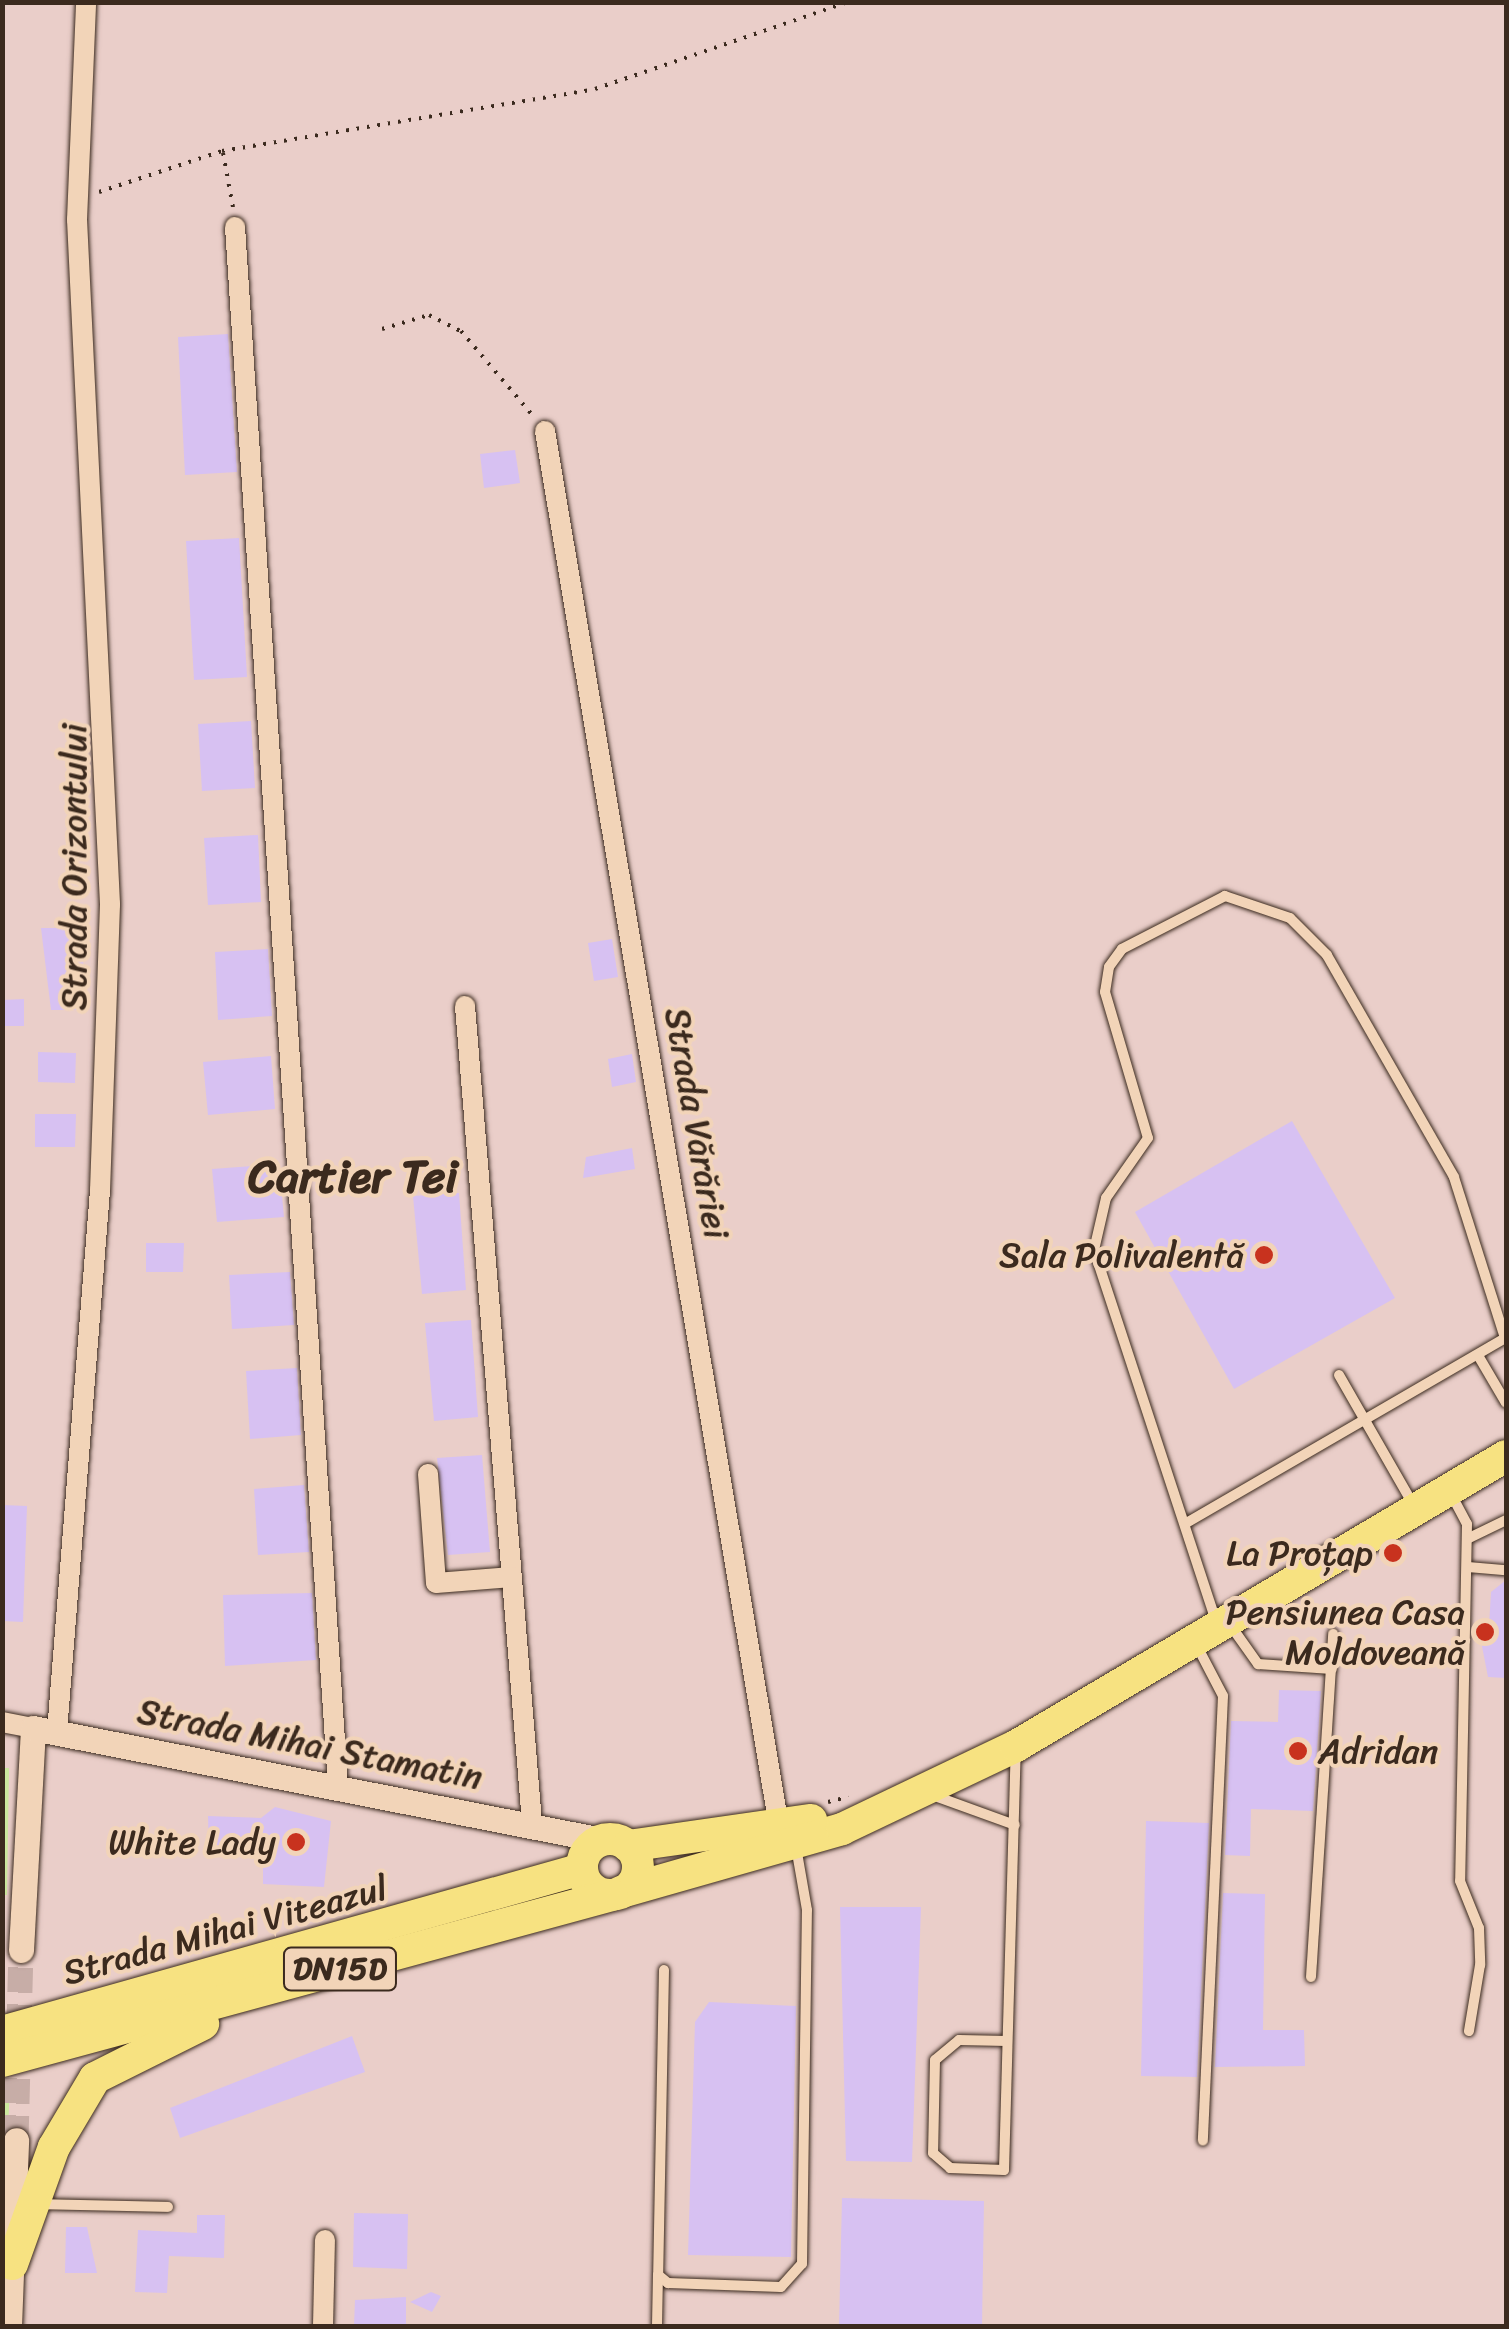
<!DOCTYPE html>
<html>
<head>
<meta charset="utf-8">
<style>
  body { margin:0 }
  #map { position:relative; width:1509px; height:2329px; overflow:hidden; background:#eacec9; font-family:Sriracha,sans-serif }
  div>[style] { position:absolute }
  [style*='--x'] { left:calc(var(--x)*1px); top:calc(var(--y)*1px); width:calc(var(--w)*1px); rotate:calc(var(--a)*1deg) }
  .green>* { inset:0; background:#cce89e }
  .building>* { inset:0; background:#d7c1f2 }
  .tertiary-tunnel>* { height:25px; margin-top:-12.5px; transform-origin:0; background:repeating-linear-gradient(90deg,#c7ada7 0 25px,transparent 0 37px) }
  .path>* { height:4px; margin-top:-2px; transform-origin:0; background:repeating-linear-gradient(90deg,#3b2a1e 0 2.5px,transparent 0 10.5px) }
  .roads { filter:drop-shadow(0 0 2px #3b2a1e) drop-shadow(0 0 2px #3b2a1e) }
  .service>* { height:10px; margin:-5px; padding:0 5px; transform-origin:5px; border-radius:5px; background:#f2d4b8 }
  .minor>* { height:20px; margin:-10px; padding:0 10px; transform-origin:10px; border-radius:10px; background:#f2d4b8 }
  .tertiary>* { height:25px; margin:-12.5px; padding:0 12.5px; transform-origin:12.5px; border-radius:12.5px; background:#f2d4b8 }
  .primary>* { height:32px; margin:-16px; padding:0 16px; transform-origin:16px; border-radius:16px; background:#f7e281 }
  .primary>.ring { margin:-16px; padding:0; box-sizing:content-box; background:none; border:32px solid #f7e281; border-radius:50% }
  .dots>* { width:28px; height:28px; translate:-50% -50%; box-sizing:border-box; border:5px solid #f2d4b8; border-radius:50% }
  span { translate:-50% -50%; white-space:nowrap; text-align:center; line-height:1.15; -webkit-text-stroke:8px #f2d4b8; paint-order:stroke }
  .shield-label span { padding:2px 8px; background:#f2d4b8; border:2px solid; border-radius:8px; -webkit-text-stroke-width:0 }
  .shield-label { font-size:32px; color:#3b2a1e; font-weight:700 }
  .street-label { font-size:35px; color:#3b2a1e }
  .poi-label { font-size:35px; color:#3b2a1e }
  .right { translate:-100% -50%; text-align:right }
  .left { translate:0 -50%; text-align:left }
  .district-label { font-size:45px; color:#3b2a1e; font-weight:700 }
  .frame { position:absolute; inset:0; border:5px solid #3b2a1e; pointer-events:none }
</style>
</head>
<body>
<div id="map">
  <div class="green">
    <div style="clip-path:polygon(3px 1768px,9px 1768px,7px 1895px,2px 1895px)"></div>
    <div style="clip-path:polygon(10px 2079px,5px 2215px,3px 2217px,3px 2080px)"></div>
  </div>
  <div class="building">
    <div style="clip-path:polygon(228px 334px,237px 472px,185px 475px,178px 337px)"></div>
    <div style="clip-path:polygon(515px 450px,520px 483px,484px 488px,480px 454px)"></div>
    <div style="clip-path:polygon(239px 538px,247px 677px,194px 680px,186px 541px)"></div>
    <div style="clip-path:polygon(251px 721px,255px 788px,202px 791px,198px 724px)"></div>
    <div style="clip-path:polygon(258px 835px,261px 902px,208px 905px,204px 838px)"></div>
    <div style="clip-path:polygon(41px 928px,82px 928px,85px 1010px,51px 1010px)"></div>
    <div style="clip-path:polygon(612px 939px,618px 977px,594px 981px,588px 943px)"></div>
    <div style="clip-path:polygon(268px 949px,272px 1016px,218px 1020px,215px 952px)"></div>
    <div style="clip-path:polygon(24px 999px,24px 1026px,2px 1026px,2px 1000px)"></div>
    <div style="clip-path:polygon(38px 1052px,76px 1053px,75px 1083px,38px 1082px)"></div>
    <div style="clip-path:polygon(632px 1054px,636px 1082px,612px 1087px,608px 1059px)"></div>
    <div style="clip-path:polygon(271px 1056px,275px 1109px,208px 1115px,203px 1062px)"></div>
    <div style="clip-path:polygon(35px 1114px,76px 1114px,75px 1147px,35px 1147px)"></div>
    <div style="clip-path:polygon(1292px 1121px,1395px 1298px,1234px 1389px,1135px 1212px)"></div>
    <div style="clip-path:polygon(632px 1148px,635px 1169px,583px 1178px,586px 1157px)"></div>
    <div style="clip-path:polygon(279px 1164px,284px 1217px,217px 1222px,212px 1169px)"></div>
    <div style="clip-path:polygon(459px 1193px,466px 1290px,422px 1294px,413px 1196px)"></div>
    <div style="clip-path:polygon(146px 1243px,184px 1243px,183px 1272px,146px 1272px)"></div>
    <div style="clip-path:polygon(290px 1272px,294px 1325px,232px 1329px,229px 1275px)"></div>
    <div style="clip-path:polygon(471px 1320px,478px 1417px,434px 1421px,425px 1323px)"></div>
    <div style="clip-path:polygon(297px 1368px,301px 1435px,250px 1439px,246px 1371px)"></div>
    <div style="clip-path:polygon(482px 1455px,490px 1552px,448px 1555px,437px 1458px)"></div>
    <div style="clip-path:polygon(304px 1485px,309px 1552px,258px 1555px,254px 1489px)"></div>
    <div style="clip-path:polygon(2px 1505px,27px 1506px,23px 1622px,2px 1621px)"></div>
    <div style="clip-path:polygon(1506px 1580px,1506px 1678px,1488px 1677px,1478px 1626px,1489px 1626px,1491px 1592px)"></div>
    <div style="clip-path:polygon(312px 1593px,316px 1660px,225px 1666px,223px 1595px)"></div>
    <div style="clip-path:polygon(1279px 1690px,1321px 1691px,1313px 1811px,1251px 1809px,1250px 1856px,1225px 1855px,1231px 1721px,1278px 1722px)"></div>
    <div style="clip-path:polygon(275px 1807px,331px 1821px,324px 1887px,263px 1884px,263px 1857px,209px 1853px,208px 1816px,261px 1818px)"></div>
    <div style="clip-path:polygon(1146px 1821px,1209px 1823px,1197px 2077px,1141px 2076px)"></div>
    <div style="clip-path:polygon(1223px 1893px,1265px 1894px,1263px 2030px,1304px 2030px,1305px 2066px,1215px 2067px)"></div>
    <div style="clip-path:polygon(840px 1907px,921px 1907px,912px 2162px,846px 2161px)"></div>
    <div style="clip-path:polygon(709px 2002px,796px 2006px,791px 2257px,688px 2255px,695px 2022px)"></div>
    <div style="clip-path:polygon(352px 2036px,365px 2072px,180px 2138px,170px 2108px)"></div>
    <div style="clip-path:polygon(842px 2198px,984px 2201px,982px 2326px,839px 2326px)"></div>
    <div style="clip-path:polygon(354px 2213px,408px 2214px,407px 2269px,353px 2267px)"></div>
    <div style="clip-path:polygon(197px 2215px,225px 2215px,224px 2258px,169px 2256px,167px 2293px,135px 2292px,138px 2230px,197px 2233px)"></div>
    <div style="clip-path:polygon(66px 2227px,87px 2227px,97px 2273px,65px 2273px)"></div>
    <div style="clip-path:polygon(431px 2292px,441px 2296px,432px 2312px,410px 2302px)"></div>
    <div style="clip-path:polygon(406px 2297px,406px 2326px,354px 2326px,355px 2300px)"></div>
  </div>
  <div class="tertiary-tunnel">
    <div style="--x:16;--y:2140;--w:190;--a:-88.5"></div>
  </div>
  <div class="path">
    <div style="--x:223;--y:153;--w:55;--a:79.5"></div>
    <div style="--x:99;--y:192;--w:130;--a:-18.4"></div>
    <div style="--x:222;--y:151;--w:378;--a:-9.4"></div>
    <div style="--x:595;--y:89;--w:267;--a:-19"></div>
    <div style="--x:382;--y:329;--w:49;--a:-16.6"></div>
    <div style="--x:429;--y:315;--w:36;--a:27"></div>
    <div style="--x:461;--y:331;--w:111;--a:49.7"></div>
    <div style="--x:828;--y:1802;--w:21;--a:-14"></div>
  </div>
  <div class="roads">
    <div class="service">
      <div style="--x:1479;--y:1357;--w:53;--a:59.6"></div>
      <div style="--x:1339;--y:1375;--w:149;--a:60.2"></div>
      <div style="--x:1450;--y:1492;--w:36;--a:62"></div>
      <div style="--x:1467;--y:1524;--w:357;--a:91.1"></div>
      <div style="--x:1460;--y:1881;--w:51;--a:68"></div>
      <div style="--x:1479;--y:1928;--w:37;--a:88"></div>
      <div style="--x:1480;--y:1965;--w:67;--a:99.5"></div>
      <div style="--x:1188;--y:1522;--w:367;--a:-30.1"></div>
      <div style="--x:1505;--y:1338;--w:169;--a:-107.6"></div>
      <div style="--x:1454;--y:1177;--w:256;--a:-119.8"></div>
      <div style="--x:1327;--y:955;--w:52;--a:-135"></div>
      <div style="--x:1290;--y:918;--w:69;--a:-161.3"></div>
      <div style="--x:1225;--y:896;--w:116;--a:152.8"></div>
      <div style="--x:1122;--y:949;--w:22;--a:126"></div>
      <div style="--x:1109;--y:967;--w:25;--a:99"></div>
      <div style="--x:1105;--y:992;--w:152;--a:73.6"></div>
      <div style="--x:1148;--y:1138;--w:73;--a:125"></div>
      <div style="--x:1106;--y:1198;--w:53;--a:103"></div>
      <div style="--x:1094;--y:1250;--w:391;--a:71.8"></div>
      <div style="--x:1467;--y:1539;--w:43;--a:-26"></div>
      <div style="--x:1468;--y:1567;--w:38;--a:5"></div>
      <div style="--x:1231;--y:1626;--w:47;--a:54.6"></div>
      <div style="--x:1258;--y:1664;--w:74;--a:3.9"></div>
      <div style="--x:1197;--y:1646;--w:56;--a:62.5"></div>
      <div style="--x:1223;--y:1696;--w:445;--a:92.6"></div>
      <div style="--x:932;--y:1795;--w:88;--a:19.9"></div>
      <div style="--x:664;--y:1970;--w:305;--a:91.1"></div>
      <div style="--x:658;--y:2275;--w:13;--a:39"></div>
      <div style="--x:668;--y:2283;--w:113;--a:2"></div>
      <div style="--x:781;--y:2287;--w:31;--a:-48"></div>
      <div style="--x:802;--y:2264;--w:354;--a:-89.2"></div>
      <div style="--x:807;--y:1910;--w:64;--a:-99.9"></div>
      <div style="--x:1311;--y:1977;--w:344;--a:-86.3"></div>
      <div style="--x:1007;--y:2041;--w:48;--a:-178.8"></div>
      <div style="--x:959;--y:2040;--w:31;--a:140"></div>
      <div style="--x:935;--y:2060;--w:93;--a:91.2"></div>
      <div style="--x:933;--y:2153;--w:23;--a:41"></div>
      <div style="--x:950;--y:2168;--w:54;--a:2.1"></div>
      <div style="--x:1004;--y:2170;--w:418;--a:-88.4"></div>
      <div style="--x:39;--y:2204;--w:129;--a:1.3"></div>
      <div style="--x:657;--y:2326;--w:51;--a:-88.9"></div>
    </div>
    <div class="minor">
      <div style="--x:235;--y:227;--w:1560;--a:86.22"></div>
      <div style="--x:545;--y:431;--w:1415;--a:80.48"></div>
      <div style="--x:465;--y:1006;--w:819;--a:85.31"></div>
      <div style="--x:428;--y:1474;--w:109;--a:85.8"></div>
      <div style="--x:436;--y:1583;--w:76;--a:-4.5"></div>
      <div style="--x:2;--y:1722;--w:32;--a:11"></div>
      <div style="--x:57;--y:1732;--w:543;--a:-85.46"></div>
      <div style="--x:100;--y:1191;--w:287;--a:-88"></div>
      <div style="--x:110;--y:904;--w:685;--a:-92.76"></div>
      <div style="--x:77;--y:220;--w:218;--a:-87.6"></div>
      <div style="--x:323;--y:2326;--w:86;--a:-88.7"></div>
    </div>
    <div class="tertiary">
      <div style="--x:21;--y:1950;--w:222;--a:-86.9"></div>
      <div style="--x:33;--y:1728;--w:580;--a:11.14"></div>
      <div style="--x:9;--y:2326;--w:186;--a:-87.8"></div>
    </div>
    <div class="primary">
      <div class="ring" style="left:582px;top:1839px;width:24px;height:24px"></div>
      <div style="--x:628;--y:1846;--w:185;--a:-8.1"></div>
      <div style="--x:621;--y:1892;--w:230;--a:-15.9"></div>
      <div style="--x:842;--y:1829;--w:193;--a:-25.5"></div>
      <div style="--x:1016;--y:1746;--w:569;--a:-30.62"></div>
      <div style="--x:2;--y:2032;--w:602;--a:-15.7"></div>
      <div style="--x:2;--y:2061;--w:632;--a:-15.22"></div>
      <div style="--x:12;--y:2264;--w:124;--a:-70.3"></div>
      <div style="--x:54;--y:2147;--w:80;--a:-59.3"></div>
      <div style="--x:95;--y:2078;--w:121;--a:-26.6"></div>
    </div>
  </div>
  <div class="dots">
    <div style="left:1264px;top:1255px;background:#c8321e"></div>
    <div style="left:1393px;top:1553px;background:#c8321e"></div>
    <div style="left:1485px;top:1632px;background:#c8321e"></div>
    <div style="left:1298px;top:1751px;background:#c8321e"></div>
    <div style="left:296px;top:1842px;background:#c8321e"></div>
  </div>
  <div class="shield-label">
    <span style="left:340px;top:1969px">DN15D</span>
  </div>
  <div class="street-label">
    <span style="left:74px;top:867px;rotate:-90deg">Strada Orizontului</span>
    <span style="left:697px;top:1123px;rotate:80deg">Strada Vărăriei</span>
    <span style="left:310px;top:1744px;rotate:11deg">Strada Mihai Stamatin</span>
    <span style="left:225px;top:1930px;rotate:-15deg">Strada Mihai Viteazul</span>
  </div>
  <div class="poi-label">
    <span class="right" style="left:1244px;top:1255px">Sala Polivalentă</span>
    <span class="right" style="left:1373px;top:1553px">La Proțap</span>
    <span class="right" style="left:1465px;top:1632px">Pensiunea Casa<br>Moldoveană</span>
    <span class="left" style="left:1318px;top:1751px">Adridan</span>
    <span class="right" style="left:276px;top:1842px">White Lady</span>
  </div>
  <div class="district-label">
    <span style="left:353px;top:1178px">Cartier Tei</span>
  </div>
  <div class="frame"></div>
</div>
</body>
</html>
